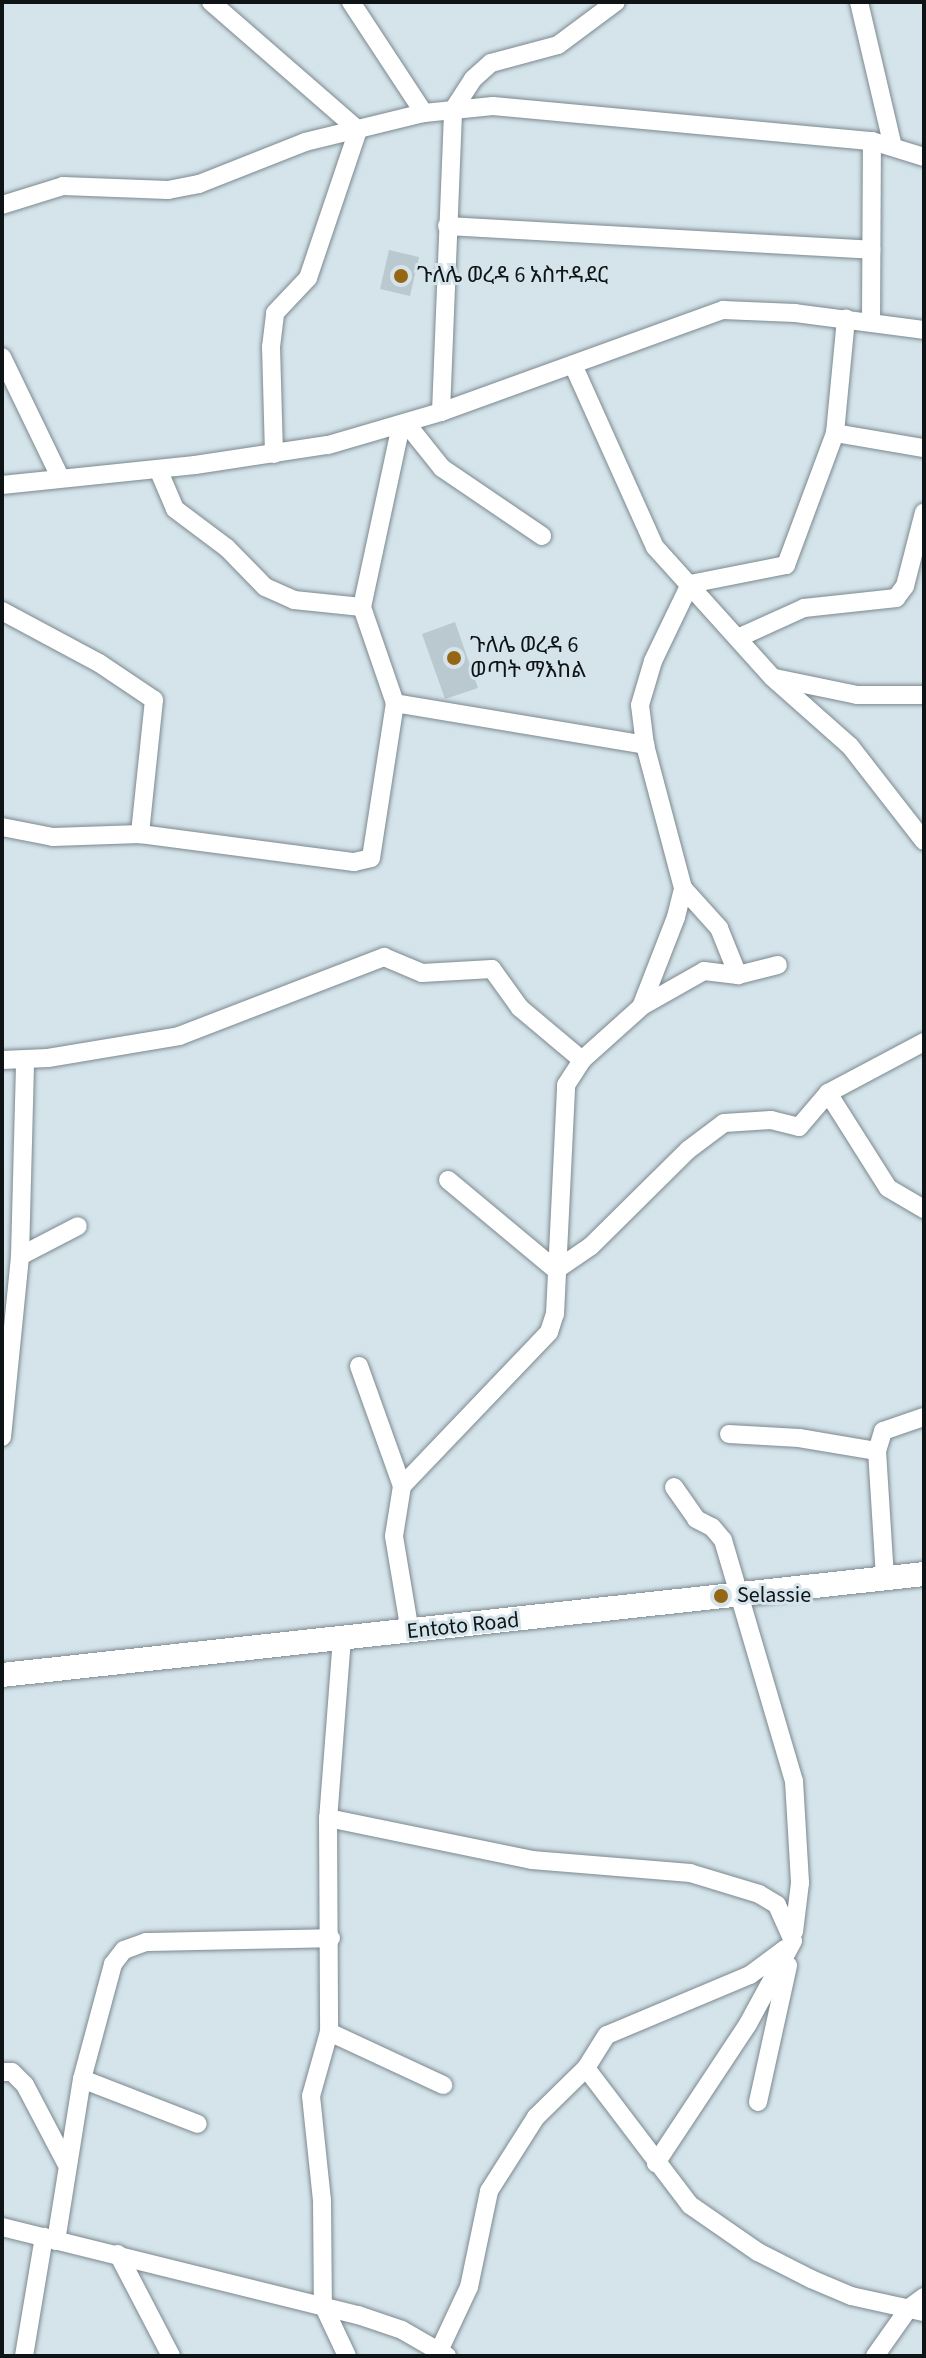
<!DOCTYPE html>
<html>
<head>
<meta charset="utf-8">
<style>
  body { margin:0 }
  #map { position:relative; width:926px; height:2358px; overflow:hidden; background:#d5e4eb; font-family:"Source Sans 3","Noto Sans Ethiopic",sans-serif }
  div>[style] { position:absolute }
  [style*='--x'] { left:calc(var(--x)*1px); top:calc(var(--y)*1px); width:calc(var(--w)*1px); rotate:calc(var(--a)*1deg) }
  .building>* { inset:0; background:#bac8cf }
  .roads { filter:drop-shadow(0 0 2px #7c898f) drop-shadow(0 0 2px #7c898f) }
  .minor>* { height:18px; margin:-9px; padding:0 9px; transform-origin:9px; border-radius:9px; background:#fff }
  .major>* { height:24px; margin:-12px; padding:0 12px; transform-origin:12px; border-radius:12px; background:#fff }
  .dots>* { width:22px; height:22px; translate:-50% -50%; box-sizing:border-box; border:4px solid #d5e4eb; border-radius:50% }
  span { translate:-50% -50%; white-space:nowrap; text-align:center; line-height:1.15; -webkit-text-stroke:6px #d5e4eb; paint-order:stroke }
  .poi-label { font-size:22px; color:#0e1316 }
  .left { translate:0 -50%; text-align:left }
  .street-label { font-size:22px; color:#0e1316 }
  .frame { position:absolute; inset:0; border:4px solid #0e1316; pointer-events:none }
</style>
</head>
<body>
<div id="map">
  <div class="building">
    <div style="clip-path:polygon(389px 250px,419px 257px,410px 296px,380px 289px)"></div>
    <div style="clip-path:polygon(455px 622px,478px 688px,445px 699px,422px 634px)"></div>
  </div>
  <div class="roads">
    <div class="minor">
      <div style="--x:211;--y:2;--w:195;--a:41"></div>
      <div style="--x:351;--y:2;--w:133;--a:56.7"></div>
      <div style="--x:859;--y:2;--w:145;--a:76.8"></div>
      <div style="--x:2;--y:205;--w:64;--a:-17.3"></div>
      <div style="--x:63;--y:186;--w:105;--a:2.2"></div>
      <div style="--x:168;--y:190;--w:32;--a:-11"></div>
      <div style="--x:199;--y:184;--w:114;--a:-21.6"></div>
      <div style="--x:305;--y:142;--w:122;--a:-13.7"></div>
      <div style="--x:424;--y:113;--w:69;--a:-5.8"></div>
      <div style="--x:493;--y:106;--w:381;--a:5.3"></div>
      <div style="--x:872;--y:141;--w:54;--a:17.1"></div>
      <div style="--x:447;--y:226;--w:425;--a:3.2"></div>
      <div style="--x:871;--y:322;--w:181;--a:-89.7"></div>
      <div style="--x:2;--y:357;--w:133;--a:64.2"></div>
      <div style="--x:574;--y:367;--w:197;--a:65.8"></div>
      <div style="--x:655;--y:547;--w:175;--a:48"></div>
      <div style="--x:772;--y:677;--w:104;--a:41.5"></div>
      <div style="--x:850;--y:746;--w:120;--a:52.1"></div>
      <div style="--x:441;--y:412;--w:302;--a:-87.7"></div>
      <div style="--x:453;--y:110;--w:37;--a:-57"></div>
      <div style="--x:473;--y:79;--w:24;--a:-42"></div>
      <div style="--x:491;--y:63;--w:69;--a:-15"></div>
      <div style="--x:558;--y:45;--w:72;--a:-36.6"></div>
      <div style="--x:406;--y:423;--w:58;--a:51.3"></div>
      <div style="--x:442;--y:468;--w:121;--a:34.2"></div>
      <div style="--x:835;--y:433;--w:90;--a:9.6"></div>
      <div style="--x:274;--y:454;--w:107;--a:-91.6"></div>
      <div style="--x:271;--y:347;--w:34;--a:-83"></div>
      <div style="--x:275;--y:313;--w:48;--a:-46.7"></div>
      <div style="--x:308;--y:278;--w:156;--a:-71.3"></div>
      <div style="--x:158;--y:469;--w:43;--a:67"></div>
      <div style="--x:175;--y:509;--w:65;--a:36.9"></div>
      <div style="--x:227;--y:548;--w:54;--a:45.7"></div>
      <div style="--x:265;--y:587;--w:32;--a:24"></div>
      <div style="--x:294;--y:600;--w:68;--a:5.9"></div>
      <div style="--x:2;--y:485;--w:194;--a:-5.9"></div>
      <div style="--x:195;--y:465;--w:134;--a:-8.6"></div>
      <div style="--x:328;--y:445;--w:118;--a:-16.3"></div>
      <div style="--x:441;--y:412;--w:300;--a:-19.9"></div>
      <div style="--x:723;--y:310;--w:72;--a:2.4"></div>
      <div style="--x:795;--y:313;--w:130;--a:7.5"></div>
      <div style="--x:690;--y:584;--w:98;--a:-11.2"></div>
      <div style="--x:786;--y:565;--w:141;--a:-69.6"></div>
      <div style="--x:835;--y:433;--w:115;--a:-84.5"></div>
      <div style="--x:2;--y:611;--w:110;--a:28.2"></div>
      <div style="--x:99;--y:663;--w:66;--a:33.9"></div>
      <div style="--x:154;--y:700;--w:135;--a:96"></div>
      <div style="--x:740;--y:637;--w:70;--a:-24.4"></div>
      <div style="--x:804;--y:608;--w:93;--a:-6.2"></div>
      <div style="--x:896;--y:598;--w:15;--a:-53"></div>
      <div style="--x:905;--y:586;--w:76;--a:-75.6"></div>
      <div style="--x:775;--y:678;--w:84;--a:11.7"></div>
      <div style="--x:857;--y:695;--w:67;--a:0"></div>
      <div style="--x:395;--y:703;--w:254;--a:9.5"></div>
      <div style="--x:2;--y:827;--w:52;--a:11.1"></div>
      <div style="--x:53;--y:837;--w:87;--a:-2"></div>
      <div style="--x:140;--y:834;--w:216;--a:7.5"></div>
      <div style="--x:354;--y:862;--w:17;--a:-13"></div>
      <div style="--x:371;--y:858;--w:157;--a:-81.2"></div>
      <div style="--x:395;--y:703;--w:102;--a:-109"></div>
      <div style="--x:362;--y:607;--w:186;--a:-77.9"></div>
      <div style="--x:683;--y:888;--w:54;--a:48"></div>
      <div style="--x:719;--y:928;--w:51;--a:68"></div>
      <div style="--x:644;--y:1005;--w:69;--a:-29.5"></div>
      <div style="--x:704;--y:971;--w:34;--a:7"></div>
      <div style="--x:738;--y:975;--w:41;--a:-14"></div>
      <div style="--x:2;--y:1060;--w:46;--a:-2.5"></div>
      <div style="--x:48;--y:1058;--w:133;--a:-9.5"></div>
      <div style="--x:179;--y:1036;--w:220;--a:-21.1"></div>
      <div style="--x:384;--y:957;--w:41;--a:22.8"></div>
      <div style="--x:422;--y:973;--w:70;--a:-3.3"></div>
      <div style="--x:492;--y:969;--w:48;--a:54.3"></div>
      <div style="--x:520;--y:1008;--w:81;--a:40"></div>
      <div style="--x:828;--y:1093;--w:112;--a:57.7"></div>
      <div style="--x:888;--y:1188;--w:42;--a:30.3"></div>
      <div style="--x:448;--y:1180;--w:141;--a:39.8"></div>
      <div style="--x:556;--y:1270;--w:42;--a:-34.4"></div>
      <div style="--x:591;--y:1246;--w:136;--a:-44.7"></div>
      <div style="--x:688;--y:1150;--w:45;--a:-36.9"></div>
      <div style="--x:724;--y:1123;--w:47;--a:-3.7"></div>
      <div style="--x:771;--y:1120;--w:29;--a:14"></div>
      <div style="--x:799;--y:1127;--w:45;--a:-49.5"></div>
      <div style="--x:828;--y:1093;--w:109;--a:-28"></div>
      <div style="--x:20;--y:1256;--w:65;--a:-27.3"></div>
      <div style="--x:359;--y:1366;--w:127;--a:70.3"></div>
      <div style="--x:729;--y:1434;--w:70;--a:3.3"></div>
      <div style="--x:799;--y:1438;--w:79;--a:9.5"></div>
      <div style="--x:2;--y:1437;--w:182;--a:-84.3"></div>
      <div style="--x:20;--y:1256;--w:196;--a:-88.5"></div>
      <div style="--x:674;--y:1487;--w:39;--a:55"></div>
      <div style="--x:696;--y:1519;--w:18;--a:27"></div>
      <div style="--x:712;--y:1527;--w:17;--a:50"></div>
      <div style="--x:723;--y:1540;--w:251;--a:73.6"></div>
      <div style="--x:794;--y:1781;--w:102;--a:86.6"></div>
      <div style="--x:800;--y:1883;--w:49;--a:97"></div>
      <div style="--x:885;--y:1578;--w:127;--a:-93.6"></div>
      <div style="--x:877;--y:1451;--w:21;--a:-73"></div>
      <div style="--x:883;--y:1431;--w:43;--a:-18.9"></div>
      <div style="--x:410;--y:1632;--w:97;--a:-99.5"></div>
      <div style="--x:394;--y:1536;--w:51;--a:-80.9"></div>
      <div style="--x:402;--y:1486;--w:213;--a:-46.3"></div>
      <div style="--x:549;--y:1332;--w:19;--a:-72"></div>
      <div style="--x:555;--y:1314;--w:229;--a:-87.2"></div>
      <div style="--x:566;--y:1085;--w:30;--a:-57"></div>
      <div style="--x:582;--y:1060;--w:79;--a:-41.9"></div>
      <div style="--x:641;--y:1007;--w:97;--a:-68.7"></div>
      <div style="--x:676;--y:917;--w:30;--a:-76"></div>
      <div style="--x:683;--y:888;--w:148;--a:-104.9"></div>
      <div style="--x:645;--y:745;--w:40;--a:-97.1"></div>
      <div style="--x:640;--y:705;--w:46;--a:-73.5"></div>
      <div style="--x:653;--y:661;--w:85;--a:-64.3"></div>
      <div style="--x:342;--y:1638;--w:181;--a:94.4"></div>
      <div style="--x:328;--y:1818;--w:214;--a:89.7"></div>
      <div style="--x:329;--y:2032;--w:66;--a:105.7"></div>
      <div style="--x:311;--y:2096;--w:105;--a:84"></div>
      <div style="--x:322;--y:2200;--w:105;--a:89.5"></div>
      <div style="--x:323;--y:2305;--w:56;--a:64.8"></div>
      <div style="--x:328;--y:1818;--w:208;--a:11.6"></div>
      <div style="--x:532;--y:1860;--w:159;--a:4.7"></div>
      <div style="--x:690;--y:1873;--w:72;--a:16.9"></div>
      <div style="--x:759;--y:1894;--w:21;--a:31"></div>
      <div style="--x:777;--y:1905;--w:39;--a:66"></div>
      <div style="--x:793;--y:1941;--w:94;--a:118.5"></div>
      <div style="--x:748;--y:2024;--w:167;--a:123.5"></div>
      <div style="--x:329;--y:2032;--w:126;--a:24.9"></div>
      <div style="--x:586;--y:2068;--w:172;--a:52.8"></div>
      <div style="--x:690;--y:2205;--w:83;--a:34.7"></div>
      <div style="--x:758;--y:2252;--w:59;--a:27"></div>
      <div style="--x:811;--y:2279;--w:43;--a:23"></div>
      <div style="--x:851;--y:2296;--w:75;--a:12.4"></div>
      <div style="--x:2;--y:2072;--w:10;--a:0"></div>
      <div style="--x:12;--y:2072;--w:18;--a:45"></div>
      <div style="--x:25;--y:2085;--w:88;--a:62.3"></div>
      <div style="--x:82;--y:2079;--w:124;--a:21.2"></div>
      <div style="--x:758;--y:2102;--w:140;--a:-77.6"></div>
      <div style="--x:2;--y:2227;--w:367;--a:13.9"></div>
      <div style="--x:358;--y:2315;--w:46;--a:18.8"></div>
      <div style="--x:402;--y:2330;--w:52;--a:30"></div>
      <div style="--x:56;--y:2241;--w:164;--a:-80.9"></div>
      <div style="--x:82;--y:2079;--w:119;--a:-74.9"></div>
      <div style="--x:113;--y:1964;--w:18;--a:-52"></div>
      <div style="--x:124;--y:1950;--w:23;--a:-20"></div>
      <div style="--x:146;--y:1942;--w:185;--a:-1.2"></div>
      <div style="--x:118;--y:2254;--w:115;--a:62.5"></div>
      <div style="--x:439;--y:2351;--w:71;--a:-64.9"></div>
      <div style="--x:469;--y:2287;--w:98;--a:-78.2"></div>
      <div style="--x:489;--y:2191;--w:88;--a:-57.6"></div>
      <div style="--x:536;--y:2117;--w:70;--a:-44.4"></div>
      <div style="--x:586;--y:2068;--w:39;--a:-58"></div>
      <div style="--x:607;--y:2035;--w:155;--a:-22.8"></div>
      <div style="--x:750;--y:1975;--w:44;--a:-36.6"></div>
      <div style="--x:24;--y:2356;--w:121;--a:-80.5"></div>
      <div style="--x:875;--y:2356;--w:59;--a:-54.7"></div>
      <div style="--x:909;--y:2308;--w:19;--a:-36"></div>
    </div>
    <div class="major">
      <div style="--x:2;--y:1675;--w:928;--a:-6.25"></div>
    </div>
  </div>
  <div class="dots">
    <div style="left:401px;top:276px;background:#956715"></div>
    <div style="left:454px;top:658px;background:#956715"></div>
    <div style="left:721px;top:1596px;background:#956715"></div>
  </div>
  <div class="poi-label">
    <span class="left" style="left:417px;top:276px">ጉለሌ ወረዳ 6 አስተዳደር</span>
    <span class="left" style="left:470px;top:658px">ጉለሌ ወረዳ 6<br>ወጣት ማእከል</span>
    <span class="left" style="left:737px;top:1596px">Selassie</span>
  </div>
  <div class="street-label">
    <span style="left:463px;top:1626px;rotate:-6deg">Entoto Road</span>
  </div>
  <div class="frame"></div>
</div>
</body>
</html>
